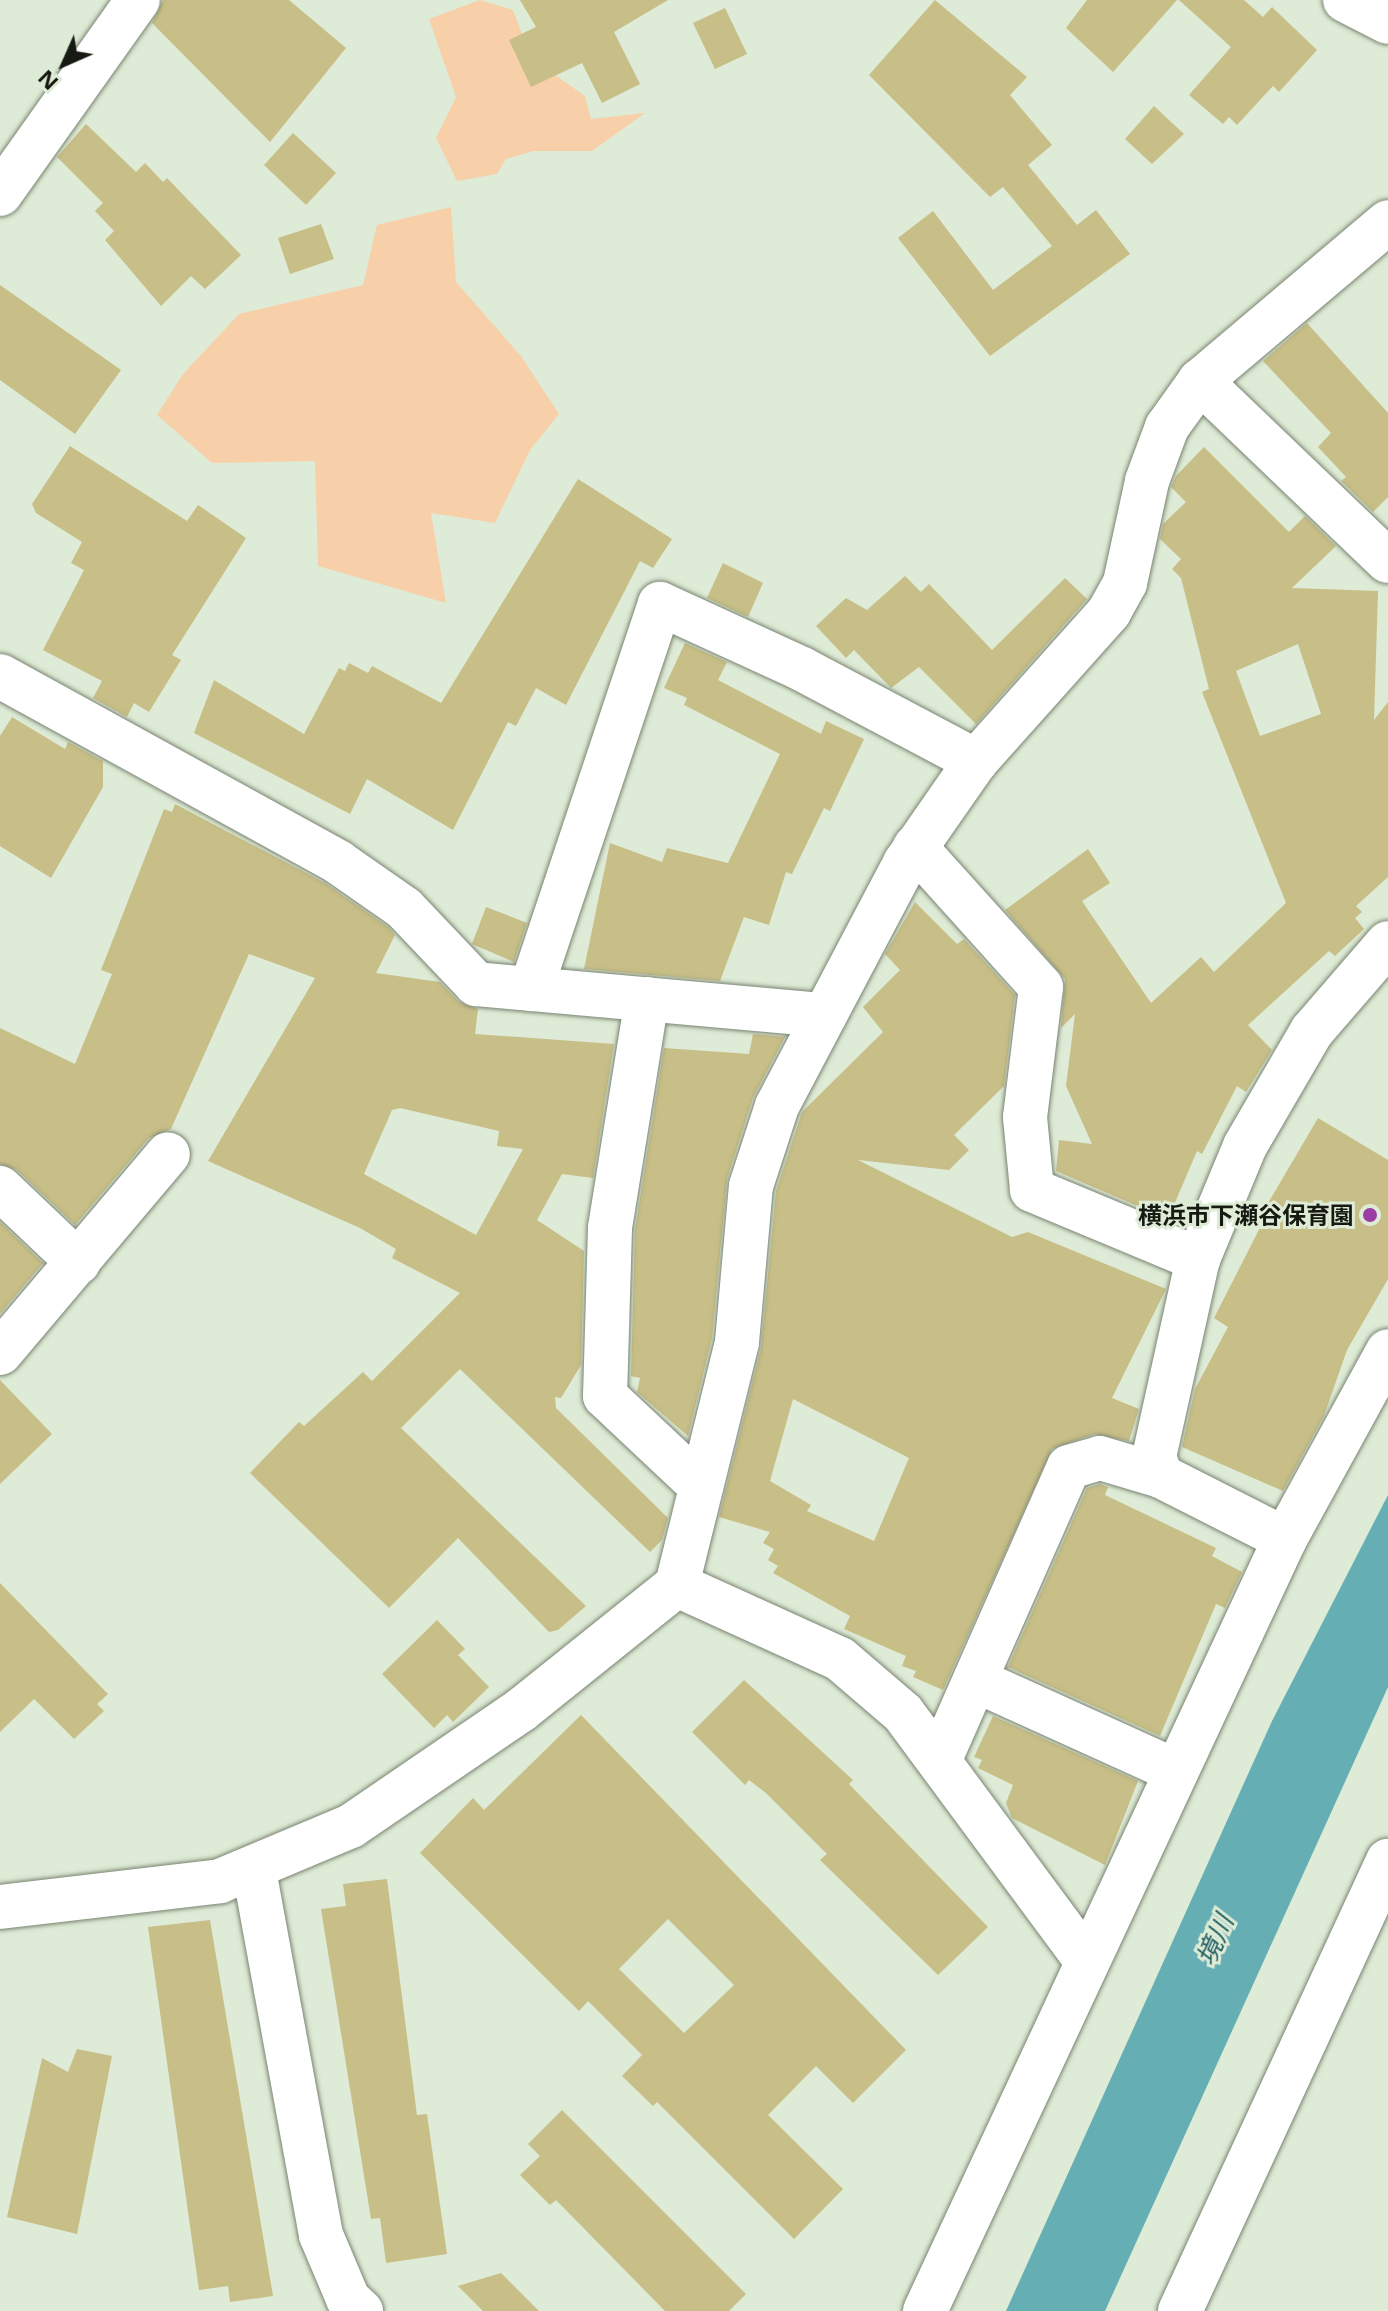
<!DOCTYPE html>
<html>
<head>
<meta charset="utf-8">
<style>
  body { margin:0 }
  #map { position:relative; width:1388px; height:2311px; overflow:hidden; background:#deebd6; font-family:"Noto Sans","Noto Sans JP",sans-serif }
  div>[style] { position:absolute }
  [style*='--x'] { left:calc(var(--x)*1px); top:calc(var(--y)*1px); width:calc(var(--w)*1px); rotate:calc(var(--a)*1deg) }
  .green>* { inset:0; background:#f7d0aa }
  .water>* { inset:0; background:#65aeb3 }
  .building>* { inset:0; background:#c8be87 }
  .roads { filter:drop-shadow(0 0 2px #798471) drop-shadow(0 0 2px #798471) }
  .minor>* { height:44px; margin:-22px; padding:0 22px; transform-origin:22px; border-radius:22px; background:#fff }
  .dots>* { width:22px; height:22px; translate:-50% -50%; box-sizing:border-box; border:4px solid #deebd6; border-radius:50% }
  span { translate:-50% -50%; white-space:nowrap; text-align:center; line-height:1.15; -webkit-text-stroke:6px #deebd6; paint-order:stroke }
  .poi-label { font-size:24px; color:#161a13; font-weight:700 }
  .right { translate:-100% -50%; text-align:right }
  .water-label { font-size:26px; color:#225f63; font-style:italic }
  .north { position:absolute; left:24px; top:24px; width:80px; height:80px; -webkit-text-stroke:6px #deebd6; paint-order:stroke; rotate:225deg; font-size:22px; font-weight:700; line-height:32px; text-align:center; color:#161a13 }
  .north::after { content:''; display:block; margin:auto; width:28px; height:36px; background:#161a13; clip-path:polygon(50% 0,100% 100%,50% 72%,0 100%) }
</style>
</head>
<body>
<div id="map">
  <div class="green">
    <div style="clip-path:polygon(480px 0,513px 10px,531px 58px,585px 96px,591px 119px,645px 113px,592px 151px,533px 151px,506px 159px,497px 174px,457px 181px,436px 138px,456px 97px,429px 19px)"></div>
    <div style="clip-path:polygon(451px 207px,456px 282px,521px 356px,559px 414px,530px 450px,495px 523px,431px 513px,446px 603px,318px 566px,315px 461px,212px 463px,157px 415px,183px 374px,239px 314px,363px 285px,377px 225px)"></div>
  </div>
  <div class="water">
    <div style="clip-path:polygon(1388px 1495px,1388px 1687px,1105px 2311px,1006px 2311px,1272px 1721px)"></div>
  </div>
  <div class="building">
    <div style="clip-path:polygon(163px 0,289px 0,346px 48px,270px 142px,152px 23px)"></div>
    <div style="clip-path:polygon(520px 0,668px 0,614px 32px,640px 84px,602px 103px,582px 63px,531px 87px,509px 40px,536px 27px)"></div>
    <div style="clip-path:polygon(935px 0,1027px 77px,1010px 95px,1052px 145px,1028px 165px,1077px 225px,1096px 210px,1130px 254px,990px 356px,898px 238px,933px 211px,993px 290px,1052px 246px,1003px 187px,990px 197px,869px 75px)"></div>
    <div style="clip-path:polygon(1087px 0,1177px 0,1113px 72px,1066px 28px)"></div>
    <div style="clip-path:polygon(1179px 0,1244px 0,1263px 17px,1272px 7px,1317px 50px,1279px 92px,1273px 86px,1237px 125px,1229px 117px,1223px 124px,1189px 95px,1231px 47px)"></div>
    <div style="clip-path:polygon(725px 8px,747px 54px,715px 69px,693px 23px)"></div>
    <div style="clip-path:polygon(1154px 106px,1184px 134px,1152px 164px,1125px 139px)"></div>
    <div style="clip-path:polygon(86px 124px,136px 172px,145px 163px,163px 182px,167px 178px,241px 255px,205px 289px,191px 276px,161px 306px,105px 240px,114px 231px,95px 211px,103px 203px,57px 157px)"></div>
    <div style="clip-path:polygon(293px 133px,336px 173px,306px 205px,264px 165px)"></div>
    <div style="clip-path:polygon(321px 224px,334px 259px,290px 274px,278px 238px)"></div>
    <div style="clip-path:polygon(0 285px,121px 370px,75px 434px,0 380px)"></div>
    <div style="clip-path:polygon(1307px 323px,1388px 413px,1388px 497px,1373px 512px,1341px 481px,1346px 477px,1318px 447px,1331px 433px,1263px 361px)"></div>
    <div style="clip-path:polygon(70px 446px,187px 521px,198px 505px,246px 538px,172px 655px,181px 660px,149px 712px,134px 703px,127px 717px,93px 698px,102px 681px,43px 650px,84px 570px,71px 563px,82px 542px,36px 513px,32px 504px)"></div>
    <div style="clip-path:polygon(evenodd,1204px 447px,1289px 532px,1305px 516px,1336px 546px,1292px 588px,1378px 591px,1374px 720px,1388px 702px,1388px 877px,1356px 906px,1362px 912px,1355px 918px,1364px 929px,1335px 956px,1329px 951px,1248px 1025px,1272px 1050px,1246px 1092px,1237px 1086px,1202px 1154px,1197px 1151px,1168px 1219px,1056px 1171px,1059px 1140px,1092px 1144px,1066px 1086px,1075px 1014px,1061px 1028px,1065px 979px,1005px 910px,1088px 849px,1110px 883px,1082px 901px,1151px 1003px,1201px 957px,1214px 972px,1286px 903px,1202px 692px,1209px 689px,1181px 578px,1172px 569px,1181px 559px,1160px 539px,1163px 524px,1186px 502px,1171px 487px,1176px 476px,1204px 447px,1298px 644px,1321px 714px,1260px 736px,1236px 671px,1298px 644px)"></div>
    <div style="clip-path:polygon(578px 479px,672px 539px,653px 568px,640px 561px,566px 705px,536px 688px,516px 726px,508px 722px,453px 830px,367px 779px,350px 814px,194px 733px,214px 680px,304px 734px,339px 668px,345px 671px,349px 663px,368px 673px,372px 666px,441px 703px)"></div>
    <div style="clip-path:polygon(723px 563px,763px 583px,748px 617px,707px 598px)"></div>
    <div style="clip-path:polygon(905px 576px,921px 592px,929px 584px,992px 650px,1065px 578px,1087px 599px,976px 724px,919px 667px,891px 688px,854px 650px,846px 658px,816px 626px,846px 598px,867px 610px)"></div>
    <div style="clip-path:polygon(685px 643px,727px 662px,718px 680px,821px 734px,826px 721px,864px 739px,830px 811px,824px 808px,792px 874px,786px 872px,769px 925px,744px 917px,720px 981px,584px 969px,610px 843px,662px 862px,667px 848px,728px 863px,780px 754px,684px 705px,687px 698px,664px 688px)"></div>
    <div style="clip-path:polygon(12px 717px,65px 749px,68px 742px,103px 761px,103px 787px,51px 878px,0 846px,0 736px)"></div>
    <div style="clip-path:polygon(evenodd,175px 804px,325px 883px,388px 927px,395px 935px,376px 973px,440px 982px,459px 1002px,478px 1009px,475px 1034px,614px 1044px,593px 1178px,562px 1174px,537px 1220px,584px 1251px,581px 1365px,561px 1398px,555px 1397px,556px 1408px,668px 1518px,662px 1540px,650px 1552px,460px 1369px,401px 1428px,586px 1606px,558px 1630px,549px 1632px,458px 1538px,389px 1608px,250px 1473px,299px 1422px,304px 1426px,363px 1372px,372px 1381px,460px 1293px,392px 1258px,396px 1249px,360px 1228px,208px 1161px,315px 978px,249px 954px,171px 1129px,149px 1138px,75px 1225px,17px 1170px,0 1164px,0 1028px,75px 1064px,112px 974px,101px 970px,164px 809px,172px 812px,175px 804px,400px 1108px,499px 1131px,497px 1146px,523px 1149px,476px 1235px,364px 1174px,392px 1110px,400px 1108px)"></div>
    <div style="clip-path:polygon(evenodd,915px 902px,957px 944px,964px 939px,1015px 995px,1004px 1086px,954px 1135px,969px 1150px,949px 1170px,858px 1160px,1012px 1237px,1028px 1232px,1166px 1289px,1112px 1398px,1139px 1409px,1129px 1441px,1094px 1434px,1052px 1449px,943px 1690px,913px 1677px,916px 1671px,902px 1666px,906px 1656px,844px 1629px,850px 1616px,773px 1573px,778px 1566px,768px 1560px,774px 1549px,763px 1543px,770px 1532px,719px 1517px,761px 1348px,776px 1191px,802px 1112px,883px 1032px,863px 1007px,900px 970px,885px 954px,915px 902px,793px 1399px,909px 1458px,874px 1541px,807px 1511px,811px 1505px,770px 1481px,793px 1399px)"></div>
    <div style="clip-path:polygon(486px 907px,527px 923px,514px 962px,472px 944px)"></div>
    <div style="clip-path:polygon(753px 1034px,785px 1037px,753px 1098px,727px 1179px,712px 1338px,688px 1436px,637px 1392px,640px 1378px,631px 1376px,635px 1230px,664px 1048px,749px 1054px)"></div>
    <div style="clip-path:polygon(1318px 1118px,1388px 1160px,1388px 1279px,1347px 1350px,1324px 1416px,1283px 1491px,1182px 1447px,1195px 1389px,1228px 1327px,1214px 1318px,1268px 1212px,1264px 1210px)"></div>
    <div style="clip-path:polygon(0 1222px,43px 1263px,0 1314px)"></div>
    <div style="clip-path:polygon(0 1380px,52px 1434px,0 1484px)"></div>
    <div style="clip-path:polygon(1100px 1484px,1108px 1487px,1105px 1495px,1216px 1548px,1212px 1556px,1242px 1572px,1225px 1608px,1216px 1604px,1160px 1736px,1008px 1667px,1087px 1488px)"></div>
    <div style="clip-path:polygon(0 1583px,108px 1694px,97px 1704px,104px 1711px,74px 1739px,34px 1699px,0 1732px)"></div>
    <div style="clip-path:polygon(437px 1620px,465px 1649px,458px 1655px,489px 1687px,453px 1722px,447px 1715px,434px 1728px,382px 1674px)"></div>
    <div style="clip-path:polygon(744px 1680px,853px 1780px,849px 1784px,988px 1927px,938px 1975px,820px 1860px,827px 1854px,766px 1793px,749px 1780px,745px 1785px,692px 1732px)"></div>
    <div style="clip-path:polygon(evenodd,581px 1715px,906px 2050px,853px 2103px,816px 2066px,768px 2115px,843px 2189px,794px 2239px,657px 2102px,653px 2106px,622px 2076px,642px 2055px,588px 2001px,579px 2011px,420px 1853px,473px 1798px,484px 1810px,581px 1715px,668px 1919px,734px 1985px,684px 2033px,619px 1969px,668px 1919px)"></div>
    <div style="clip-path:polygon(993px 1716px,1138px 1781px,1105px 1865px,1012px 1818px,1006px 1803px,1013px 1785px,978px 1768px,982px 1760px,974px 1757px)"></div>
    <div style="clip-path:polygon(387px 1879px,417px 2115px,427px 2114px,447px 2254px,386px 2263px,380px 2218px,371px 2219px,321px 1909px,346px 1906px,343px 1884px)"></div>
    <div style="clip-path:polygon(210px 1920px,273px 2296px,230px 2302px,228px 2286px,199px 2290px,148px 1927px)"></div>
    <div style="clip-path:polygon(77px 2049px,112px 2056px,77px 2234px,7px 2217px,42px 2058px,68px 2072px)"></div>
    <div style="clip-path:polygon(562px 2110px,746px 2294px,729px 2311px,665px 2311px,556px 2200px,550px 2205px,520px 2175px,540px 2156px,528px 2144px)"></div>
    <div style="clip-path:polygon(501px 2273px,539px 2311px,483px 2311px,458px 2286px)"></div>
  </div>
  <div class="roads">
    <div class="minor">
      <div style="--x:1345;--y:0;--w:48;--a:27.1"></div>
      <div style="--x:0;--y:194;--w:238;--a:-54.6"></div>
      <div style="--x:1200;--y:381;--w:260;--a:43.8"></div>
      <div style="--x:0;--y:676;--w:386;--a:28.8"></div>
      <div style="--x:338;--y:862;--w:80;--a:34.9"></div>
      <div style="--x:404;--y:908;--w:105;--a:46.5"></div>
      <div style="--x:476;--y:984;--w:350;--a:5.1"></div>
      <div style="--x:915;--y:847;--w:188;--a:48"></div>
      <div style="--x:1041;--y:987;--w:131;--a:97"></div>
      <div style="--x:1025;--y:1117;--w:73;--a:84.5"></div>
      <div style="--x:1032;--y:1190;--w:180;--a:22.6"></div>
      <div style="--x:531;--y:989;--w:406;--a:-71.5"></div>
      <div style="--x:660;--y:604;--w:156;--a:24.6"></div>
      <div style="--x:802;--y:669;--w:197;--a:27.9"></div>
      <div style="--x:647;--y:999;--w:232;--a:99.2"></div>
      <div style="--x:610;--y:1228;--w:168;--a:91.7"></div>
      <div style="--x:605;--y:1396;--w:132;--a:43.2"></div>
      <div style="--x:0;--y:1188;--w:108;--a:43.5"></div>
      <div style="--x:0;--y:1353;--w:260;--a:-49.8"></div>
      <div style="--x:1285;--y:1539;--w:139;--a:-153.1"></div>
      <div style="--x:1161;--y:1476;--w:20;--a:-110"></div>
      <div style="--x:1154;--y:1457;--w:203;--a:-77.5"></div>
      <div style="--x:1198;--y:1259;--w:122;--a:-67.4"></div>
      <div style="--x:1245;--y:1146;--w:133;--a:-59.8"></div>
      <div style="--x:1312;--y:1031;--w:116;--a:-49.2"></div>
      <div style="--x:677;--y:1585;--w:250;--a:-76.1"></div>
      <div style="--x:737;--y:1342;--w:157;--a:-84.9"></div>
      <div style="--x:751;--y:1186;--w:84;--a:-72"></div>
      <div style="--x:777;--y:1106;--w:275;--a:-62.2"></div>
      <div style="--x:905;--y:863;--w:124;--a:-55.2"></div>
      <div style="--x:976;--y:761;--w:200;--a:-48.2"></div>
      <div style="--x:1109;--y:612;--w:33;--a:-61"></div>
      <div style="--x:1125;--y:583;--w:104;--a:-77.8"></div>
      <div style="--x:1147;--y:481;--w:58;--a:-69.7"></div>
      <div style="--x:1167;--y:427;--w:57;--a:-54.3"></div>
      <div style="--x:1200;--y:381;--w:246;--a:-40.2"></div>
      <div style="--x:975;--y:1680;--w:221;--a:24.4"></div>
      <div style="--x:940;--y:1759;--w:319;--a:-66.2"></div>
      <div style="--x:1069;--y:1467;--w:32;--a:-16"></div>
      <div style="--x:1100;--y:1458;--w:64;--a:16.4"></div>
      <div style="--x:254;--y:1870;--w:371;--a:79.6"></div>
      <div style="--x:321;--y:2235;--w:69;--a:67.1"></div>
      <div style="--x:348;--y:2299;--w:18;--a:43"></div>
      <div style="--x:0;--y:1907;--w:222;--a:-6.7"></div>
      <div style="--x:220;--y:1881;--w:142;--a:-22.8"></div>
      <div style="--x:351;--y:1826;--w:206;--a:-34.3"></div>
      <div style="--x:521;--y:1710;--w:200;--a:-38.7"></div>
      <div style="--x:677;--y:1585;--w:179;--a:24.4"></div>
      <div style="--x:840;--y:1659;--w:83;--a:40.6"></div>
      <div style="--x:903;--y:1713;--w:306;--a:53.5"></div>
      <div style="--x:925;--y:2311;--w:852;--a:-65"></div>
      <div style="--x:1285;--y:1539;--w:214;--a:-61.3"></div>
      <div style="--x:1180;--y:2311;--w:496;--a:-65.2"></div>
    </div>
  </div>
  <div class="dots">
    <div style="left:1370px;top:1215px;background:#9c3da5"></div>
  </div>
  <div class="poi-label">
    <span class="right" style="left:1354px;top:1215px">横浜市下瀬谷保育園</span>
  </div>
  <div class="water-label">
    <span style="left:1215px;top:1940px;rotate:-66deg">境川</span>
  </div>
  <div class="north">N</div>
</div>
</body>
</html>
